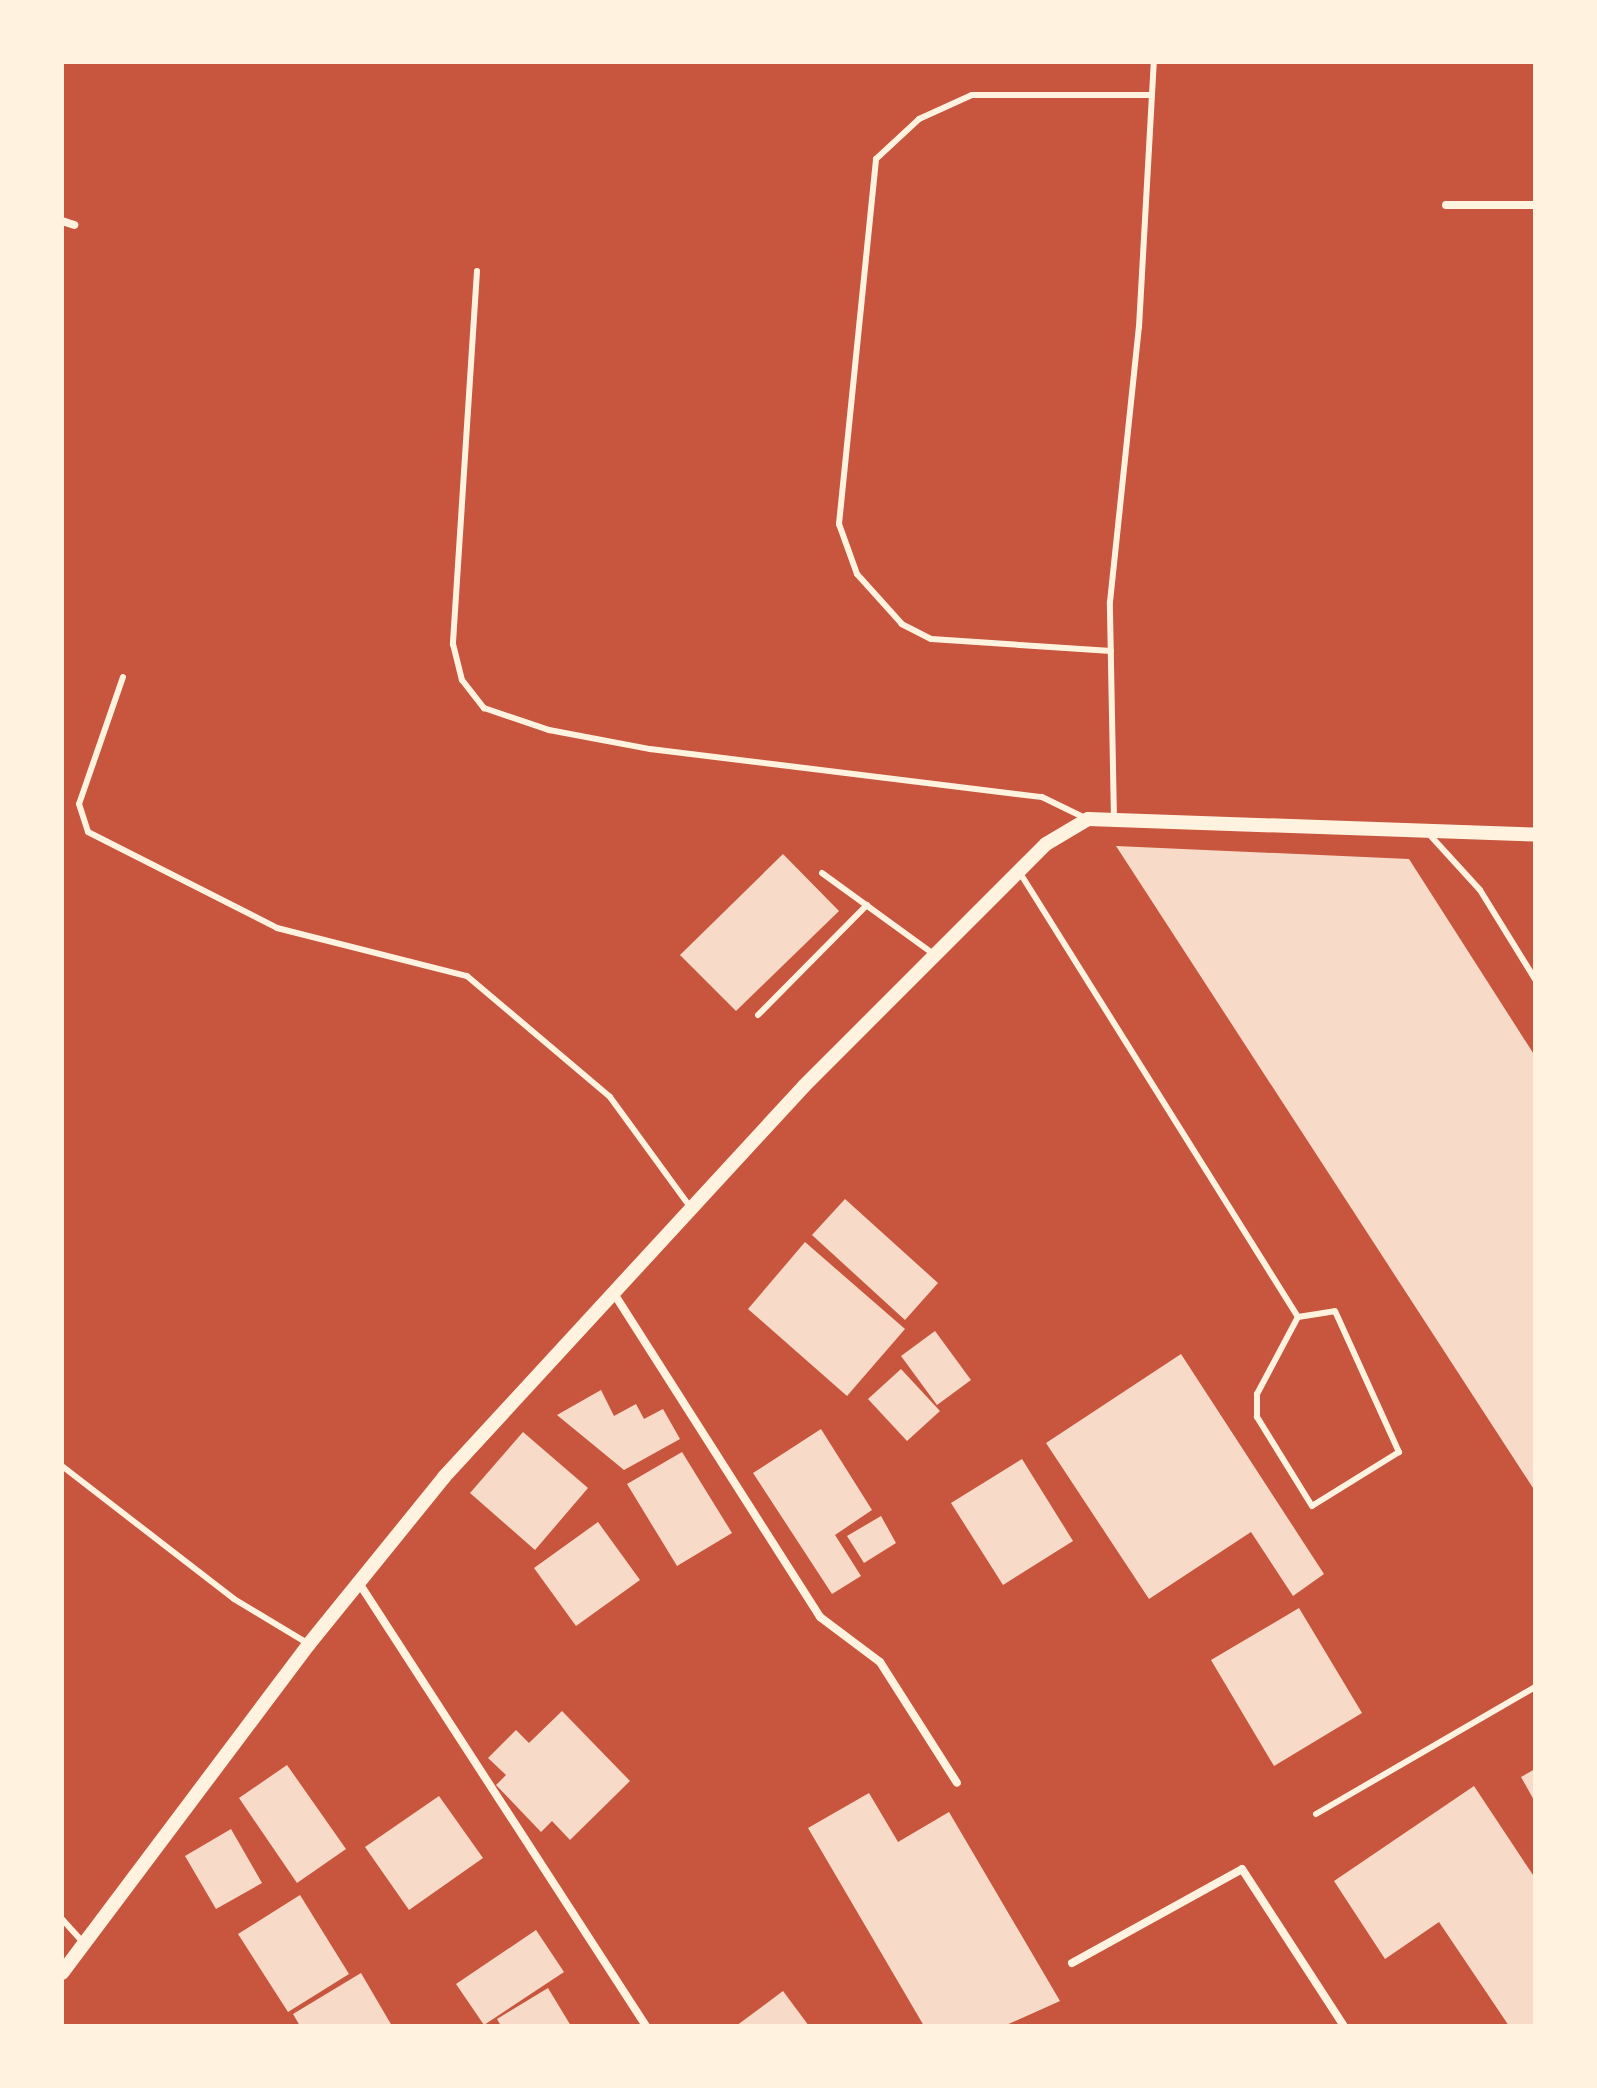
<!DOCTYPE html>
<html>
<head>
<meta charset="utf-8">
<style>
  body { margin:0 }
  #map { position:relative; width:1597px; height:2088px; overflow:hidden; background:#c8553d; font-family:Helvetica,sans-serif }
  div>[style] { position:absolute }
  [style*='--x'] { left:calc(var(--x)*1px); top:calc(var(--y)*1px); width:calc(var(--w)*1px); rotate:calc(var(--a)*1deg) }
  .building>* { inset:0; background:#f7dbc8 }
  .service>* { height:6px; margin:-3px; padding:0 3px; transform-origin:3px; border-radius:3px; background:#fff3e0 }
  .minor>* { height:8px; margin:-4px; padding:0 4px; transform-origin:4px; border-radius:4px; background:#fff3e0 }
  .tertiary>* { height:14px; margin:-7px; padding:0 7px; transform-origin:7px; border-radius:7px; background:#fff3e0 }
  span { translate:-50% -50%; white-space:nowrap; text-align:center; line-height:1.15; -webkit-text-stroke:8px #fff3e0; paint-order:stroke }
  .frame { position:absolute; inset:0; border:64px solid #fff3e0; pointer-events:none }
</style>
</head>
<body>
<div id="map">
  <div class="building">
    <div style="clip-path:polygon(1116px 846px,1409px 859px,1535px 1056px,1535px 1491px)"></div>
    <div style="clip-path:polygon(783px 854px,839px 911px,736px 1011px,680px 955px)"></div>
    <div style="clip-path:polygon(845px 1199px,938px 1283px,905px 1320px,812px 1235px)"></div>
    <div style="clip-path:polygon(805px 1242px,905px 1329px,847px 1396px,748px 1309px)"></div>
    <div style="clip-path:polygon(935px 1331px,971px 1380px,937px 1405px,901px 1356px)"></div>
    <div style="clip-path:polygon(1181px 1354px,1324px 1574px,1293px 1596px,1251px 1532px,1149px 1599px,1046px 1443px)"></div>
    <div style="clip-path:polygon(901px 1369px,940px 1411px,907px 1441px,868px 1399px)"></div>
    <div style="clip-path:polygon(601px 1390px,614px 1416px,636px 1404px,644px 1419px,663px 1409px,680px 1439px,624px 1470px,557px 1415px)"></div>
    <div style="clip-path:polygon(821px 1429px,872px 1510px,835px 1535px,861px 1576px,832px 1594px,753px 1473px)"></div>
    <div style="clip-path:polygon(523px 1432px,588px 1488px,535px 1550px,470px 1493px)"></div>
    <div style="clip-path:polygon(682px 1452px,732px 1533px,677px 1566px,627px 1484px)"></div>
    <div style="clip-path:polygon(1022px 1459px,1073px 1541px,1003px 1585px,951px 1503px)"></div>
    <div style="clip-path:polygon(881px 1516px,896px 1543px,864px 1563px,847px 1536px)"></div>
    <div style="clip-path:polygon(598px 1522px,640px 1580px,576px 1626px,534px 1568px)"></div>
    <div style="clip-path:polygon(1299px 1608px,1362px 1713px,1274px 1766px,1211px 1660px)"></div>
    <div style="clip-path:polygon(562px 1711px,630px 1781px,570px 1840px,552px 1821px,541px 1832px,496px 1785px,506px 1775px,488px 1758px,516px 1730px,529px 1743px)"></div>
    <div style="clip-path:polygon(287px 1765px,346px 1849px,297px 1883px,239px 1798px)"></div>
    <div style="clip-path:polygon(1535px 1769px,1535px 1802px,1521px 1777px)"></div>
    <div style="clip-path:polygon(1474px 1786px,1535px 1878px,1535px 2026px,1509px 2026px,1439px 1922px,1385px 1959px,1334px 1881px)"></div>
    <div style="clip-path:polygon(869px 1793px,898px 1842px,949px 1812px,1060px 2001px,1004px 2026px,924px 2026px,808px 1828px)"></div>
    <div style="clip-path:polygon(439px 1796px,483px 1858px,409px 1910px,365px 1847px)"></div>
    <div style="clip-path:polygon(231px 1829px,262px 1883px,216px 1909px,185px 1856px)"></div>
    <div style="clip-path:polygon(300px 1895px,349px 1974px,288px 2012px,238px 1934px)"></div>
    <div style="clip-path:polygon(536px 1930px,564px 1972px,484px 2025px,456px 1984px)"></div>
    <div style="clip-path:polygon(361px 1973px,392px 2026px,300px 2026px,293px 2014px)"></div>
    <div style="clip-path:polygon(548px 1988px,571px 2026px,501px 2026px,497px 2019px)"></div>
    <div style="clip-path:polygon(783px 1991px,809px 2026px,736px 2026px)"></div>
  </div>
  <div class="service">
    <div style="--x:477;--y:271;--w:374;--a:93.7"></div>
    <div style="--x:453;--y:644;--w:37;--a:76"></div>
    <div style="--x:462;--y:680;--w:36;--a:52"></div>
    <div style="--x:484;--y:708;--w:69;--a:18.7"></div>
    <div style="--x:549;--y:730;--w:103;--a:10.7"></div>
    <div style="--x:650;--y:749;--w:395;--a:7"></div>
    <div style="--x:1042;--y:797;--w:48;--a:26"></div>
    <div style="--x:1111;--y:651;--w:180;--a:-176.2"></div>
    <div style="--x:931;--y:639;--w:33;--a:-153"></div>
    <div style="--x:902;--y:624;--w:67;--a:-132"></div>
    <div style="--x:857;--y:574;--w:53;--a:-109.8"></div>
    <div style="--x:839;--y:524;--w:367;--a:-84.2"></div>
    <div style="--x:876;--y:159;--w:59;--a:-42.9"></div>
    <div style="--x:919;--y:119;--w:58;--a:-24.4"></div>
    <div style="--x:972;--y:95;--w:180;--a:0"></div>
    <div style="--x:123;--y:677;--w:134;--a:109.1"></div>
    <div style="--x:79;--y:804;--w:29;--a:72"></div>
    <div style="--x:88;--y:832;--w:212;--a:26.9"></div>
    <div style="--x:277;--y:928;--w:196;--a:14.2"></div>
    <div style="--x:467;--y:976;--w:187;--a:40.2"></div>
    <div style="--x:610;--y:1097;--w:137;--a:53.9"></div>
    <div style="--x:1114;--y:820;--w:218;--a:-91.1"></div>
    <div style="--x:1110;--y:602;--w:277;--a:-84"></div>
    <div style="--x:1139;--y:327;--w:265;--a:-86.8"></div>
    <div style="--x:1428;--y:833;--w:77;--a:47.6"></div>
    <div style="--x:1480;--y:890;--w:105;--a:58.3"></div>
    <div style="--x:822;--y:873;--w:136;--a:36"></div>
    <div style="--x:1020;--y:873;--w:524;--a:57.95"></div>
    <div style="--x:758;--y:1015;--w:155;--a:-45.3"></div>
    <div style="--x:1335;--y:1311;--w:155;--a:65.6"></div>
    <div style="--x:1399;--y:1452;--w:102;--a:148.2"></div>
    <div style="--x:1312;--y:1506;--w:105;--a:-121.7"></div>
    <div style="--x:1257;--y:1417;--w:23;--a:-90"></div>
    <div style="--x:1257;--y:1394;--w:87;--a:-62"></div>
    <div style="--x:1298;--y:1317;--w:37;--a:-9"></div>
    <div style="--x:62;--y:1466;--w:217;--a:37.7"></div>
    <div style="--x:234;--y:1599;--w:87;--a:31"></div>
    <div style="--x:1316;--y:1814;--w:253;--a:-30.1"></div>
    <div style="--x:62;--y:1919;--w:31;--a:48"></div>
  </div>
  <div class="minor">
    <div style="--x:1446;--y:205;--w:89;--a:0"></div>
    <div style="--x:62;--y:221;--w:13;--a:18"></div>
    <div style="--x:613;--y:1292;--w:385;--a:57.5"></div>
    <div style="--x:820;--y:1617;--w:75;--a:36.9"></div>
    <div style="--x:880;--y:1662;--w:143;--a:57.5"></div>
    <div style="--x:359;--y:1583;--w:528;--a:57.06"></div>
    <div style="--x:1072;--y:1963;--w:194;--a:-28.9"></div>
    <div style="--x:1242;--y:1869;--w:187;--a:57"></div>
  </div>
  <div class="tertiary">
    <div style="--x:62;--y:1973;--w:411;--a:-53.1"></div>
    <div style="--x:309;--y:1644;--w:215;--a:-51"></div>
    <div style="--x:444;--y:1477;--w:531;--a:-47.36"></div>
    <div style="--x:804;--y:1086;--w:342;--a:-45"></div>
    <div style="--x:1046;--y:844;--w:49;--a:-30.8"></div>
    <div style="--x:1088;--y:819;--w:447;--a:2"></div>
  </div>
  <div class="frame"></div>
</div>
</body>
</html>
